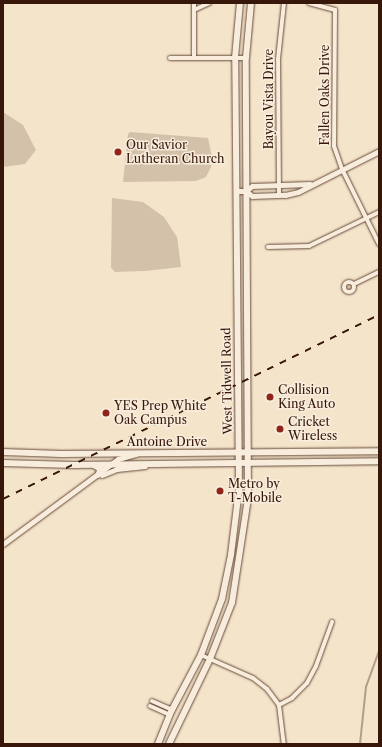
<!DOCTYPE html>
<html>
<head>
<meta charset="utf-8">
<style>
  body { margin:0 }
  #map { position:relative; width:382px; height:747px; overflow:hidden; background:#f4e4ca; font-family:"Libre Caslon Text",serif }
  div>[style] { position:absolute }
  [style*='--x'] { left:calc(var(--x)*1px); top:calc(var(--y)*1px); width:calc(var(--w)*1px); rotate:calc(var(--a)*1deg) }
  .green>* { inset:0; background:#d4c1a9 }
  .stream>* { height:1.5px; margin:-0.75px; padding:0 0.75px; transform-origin:0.75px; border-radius:0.75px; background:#b49e88 }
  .roads { filter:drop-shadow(0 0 1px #664a39) drop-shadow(0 0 1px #664a39) }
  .minor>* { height:4px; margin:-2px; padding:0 2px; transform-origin:2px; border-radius:2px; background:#f8eddd }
  .minor>.ring { margin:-2px; padding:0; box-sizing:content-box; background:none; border:4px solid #f8eddd; border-radius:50% }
  .tertiary>* { height:5px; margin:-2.5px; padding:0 2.5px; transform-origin:2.5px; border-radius:2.5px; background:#f8eddd }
  .secondary>* { height:5.5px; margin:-2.75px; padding:0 2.75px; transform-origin:2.75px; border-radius:2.75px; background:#f8eddd }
  .rail>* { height:1.5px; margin-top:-0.75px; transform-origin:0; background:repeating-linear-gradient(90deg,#371709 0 7px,transparent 0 14px) }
  .dots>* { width:11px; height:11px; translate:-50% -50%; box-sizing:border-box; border:2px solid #f8eddd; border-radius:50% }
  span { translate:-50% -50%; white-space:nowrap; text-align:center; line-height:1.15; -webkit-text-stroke:3px #f8eddd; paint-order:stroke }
  .street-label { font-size:12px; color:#371709 }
  .poi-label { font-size:12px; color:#371709 }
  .left { translate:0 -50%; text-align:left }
  .frame { position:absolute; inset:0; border:4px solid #371709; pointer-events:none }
</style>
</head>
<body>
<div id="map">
  <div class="green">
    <div style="clip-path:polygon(3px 112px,23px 125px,36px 150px,25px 164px,3px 167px)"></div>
    <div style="clip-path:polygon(130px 132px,208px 138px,212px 157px,211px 167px,206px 177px,196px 181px,123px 182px,128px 134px)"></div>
    <div style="clip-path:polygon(112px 198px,143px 202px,164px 217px,177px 237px,181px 267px,145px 271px,115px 272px,111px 268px)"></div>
  </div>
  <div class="stream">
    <div style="--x:360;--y:744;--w:57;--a:-84"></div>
    <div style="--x:366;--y:687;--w:38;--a:-70"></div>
  </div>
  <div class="roads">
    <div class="minor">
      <div style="--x:194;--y:3;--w:55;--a:90"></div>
      <div style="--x:309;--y:3;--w:27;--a:15"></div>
      <div style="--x:335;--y:10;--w:136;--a:90.4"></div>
      <div style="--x:334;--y:146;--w:24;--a:71"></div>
      <div style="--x:342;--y:169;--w:84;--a:63.7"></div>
      <div style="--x:194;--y:10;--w:17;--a:-25"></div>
      <div style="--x:170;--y:58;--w:76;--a:0"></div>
      <div style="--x:279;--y:195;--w:136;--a:-90.4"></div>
      <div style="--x:278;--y:59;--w:56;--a:-83.9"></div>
      <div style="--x:268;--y:247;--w:41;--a:-1.4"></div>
      <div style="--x:309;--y:246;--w:78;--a:-25.9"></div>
      <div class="ring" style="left:344px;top:282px;width:6px;height:6px"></div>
      <div style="--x:354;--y:284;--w:28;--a:-26"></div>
      <div style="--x:201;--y:655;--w:57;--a:23.9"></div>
      <div style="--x:253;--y:678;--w:18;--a:38"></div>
      <div style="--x:267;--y:689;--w:20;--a:53"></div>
      <div style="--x:279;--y:705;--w:39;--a:83"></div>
      <div style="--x:152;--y:701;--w:22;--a:24"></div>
      <div style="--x:279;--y:705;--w:15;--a:-28"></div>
      <div style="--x:292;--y:698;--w:21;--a:-45"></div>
      <div style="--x:307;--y:683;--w:19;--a:-62"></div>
      <div style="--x:316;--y:666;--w:47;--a:-70"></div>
      <div style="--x:150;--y:706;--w:22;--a:24"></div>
    </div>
    <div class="tertiary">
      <div style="--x:236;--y:191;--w:10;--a:0"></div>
      <div style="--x:246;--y:191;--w:8;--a:-40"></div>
      <div style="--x:252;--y:186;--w:58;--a:-2"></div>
      <div style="--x:246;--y:191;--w:8;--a:40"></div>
      <div style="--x:252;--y:196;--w:33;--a:-2"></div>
      <div style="--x:285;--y:195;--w:13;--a:-13"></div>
      <div style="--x:298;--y:192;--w:91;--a:-26.8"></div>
      <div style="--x:102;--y:475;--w:16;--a:-22"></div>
      <div style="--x:117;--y:469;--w:28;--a:-6"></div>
      <div style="--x:3;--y:544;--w:143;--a:-36.5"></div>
      <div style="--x:118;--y:459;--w:19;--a:-16"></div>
    </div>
    <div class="secondary">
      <div style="--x:3;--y:452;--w:58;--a:2"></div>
      <div style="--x:61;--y:454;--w:318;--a:-0.5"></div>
      <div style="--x:3;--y:463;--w:70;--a:1.6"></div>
      <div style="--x:73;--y:465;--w:306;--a:-0.7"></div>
      <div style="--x:94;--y:465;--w:8;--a:30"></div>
      <div style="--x:101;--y:469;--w:6;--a:108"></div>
      <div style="--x:158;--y:744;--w:37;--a:-68"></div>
      <div style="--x:172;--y:710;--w:62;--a:-62.2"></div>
      <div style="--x:201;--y:655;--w:60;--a:-69.4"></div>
      <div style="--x:222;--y:599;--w:45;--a:-78.4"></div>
      <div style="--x:231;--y:555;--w:65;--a:-83"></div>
      <div style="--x:239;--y:490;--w:432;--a:-90.5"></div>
      <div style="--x:235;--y:58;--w:55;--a:-84.8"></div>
      <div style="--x:169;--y:744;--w:94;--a:-64.2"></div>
      <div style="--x:210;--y:659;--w:60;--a:-68.6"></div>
      <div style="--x:232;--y:603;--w:106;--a:-81.3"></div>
      <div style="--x:248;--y:498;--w:440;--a:-90.3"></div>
      <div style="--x:246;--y:58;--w:55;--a:-84.8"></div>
    </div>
  </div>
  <div class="rail">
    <div style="--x:3;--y:499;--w:419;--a:-26.1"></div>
  </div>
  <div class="dots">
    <div style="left:118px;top:152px;background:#8f2418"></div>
    <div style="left:270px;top:397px;background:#8f2418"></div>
    <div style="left:106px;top:413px;background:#8f2418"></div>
    <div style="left:280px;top:429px;background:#8f2418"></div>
    <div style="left:220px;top:491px;background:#8f2418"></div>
  </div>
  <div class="street-label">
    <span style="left:325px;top:95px;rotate:-90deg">Fallen Oaks Drive</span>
    <span style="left:269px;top:99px;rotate:-90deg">Bayou Vista Drive</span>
    <span style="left:227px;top:381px;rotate:-91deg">West Tidwell Road</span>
    <span style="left:167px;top:442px">Antoine Drive</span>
  </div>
  <div class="poi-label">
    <span class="left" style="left:126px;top:152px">Our Savior<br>Lutheran Church</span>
    <span class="left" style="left:278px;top:397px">Collision<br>King Auto</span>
    <span class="left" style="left:114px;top:413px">YES Prep White<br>Oak Campus</span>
    <span class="left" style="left:288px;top:429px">Cricket<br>Wireless</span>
    <span class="left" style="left:228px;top:491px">Metro by<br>T-Mobile</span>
  </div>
  <div class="frame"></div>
</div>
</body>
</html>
